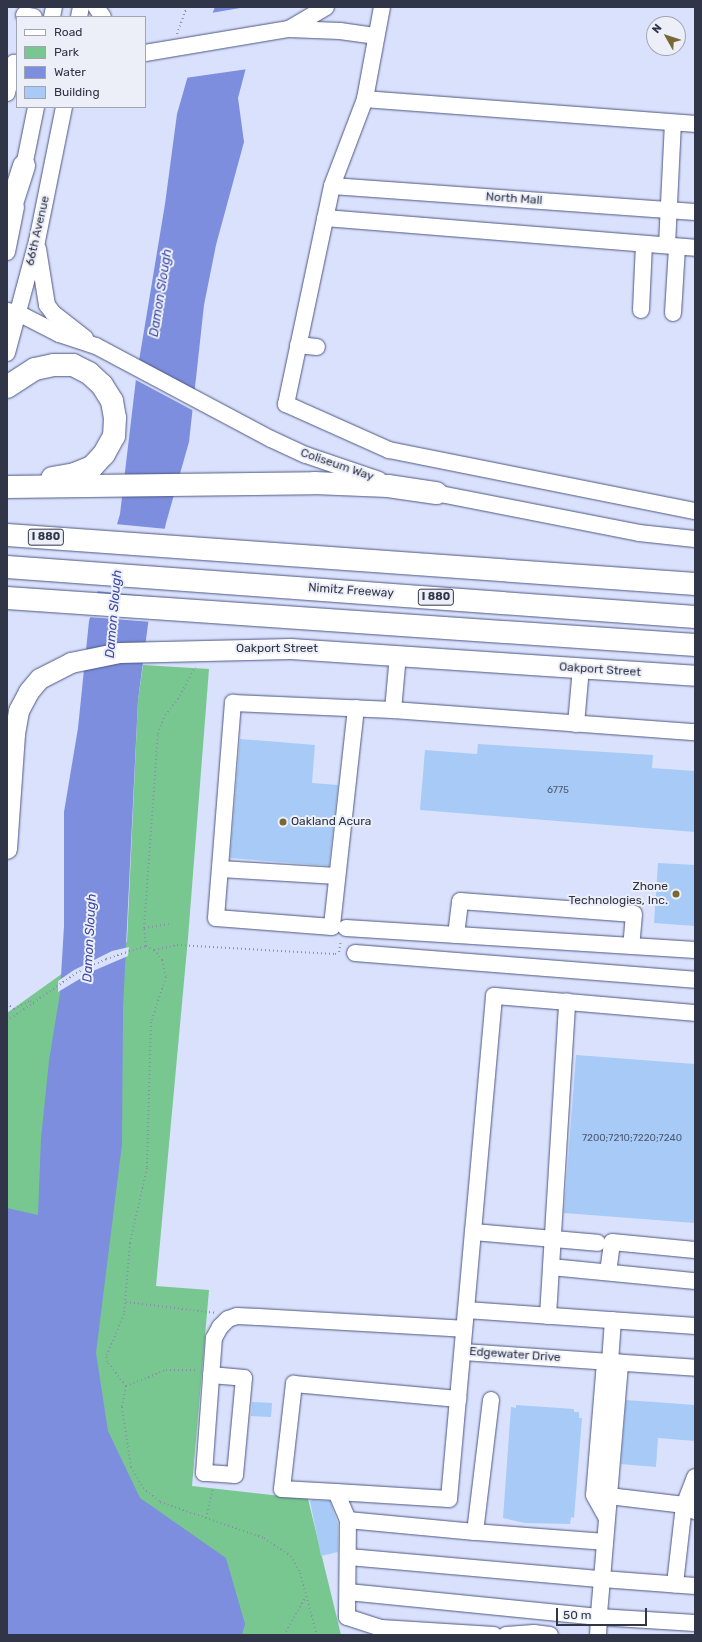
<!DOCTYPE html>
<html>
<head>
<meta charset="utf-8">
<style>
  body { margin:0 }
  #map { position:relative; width:702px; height:1642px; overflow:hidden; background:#d9e1fd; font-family:Rubik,sans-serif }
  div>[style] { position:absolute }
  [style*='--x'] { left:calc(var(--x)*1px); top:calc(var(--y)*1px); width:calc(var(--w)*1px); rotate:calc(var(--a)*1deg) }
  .green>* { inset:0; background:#78c790 }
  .water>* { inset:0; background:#7c8edd }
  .pier>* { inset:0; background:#d9e1fd }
  .building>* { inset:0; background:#a7cbf6 }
  .path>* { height:2px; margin-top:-1px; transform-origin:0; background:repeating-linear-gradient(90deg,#8990a7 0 1px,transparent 0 4px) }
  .roads { filter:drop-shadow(0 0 1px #4e5881) drop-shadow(0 0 1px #4e5881) }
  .minor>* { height:16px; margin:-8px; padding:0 8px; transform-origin:8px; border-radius:8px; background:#fff }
  .major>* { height:20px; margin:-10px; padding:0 10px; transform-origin:10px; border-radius:10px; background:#fff }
  .highway>* { height:22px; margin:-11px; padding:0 11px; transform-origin:11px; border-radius:11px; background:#fff }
  .dots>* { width:11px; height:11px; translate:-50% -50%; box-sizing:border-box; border:2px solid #eceff8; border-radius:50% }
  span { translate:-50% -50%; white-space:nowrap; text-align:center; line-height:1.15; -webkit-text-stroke:4px #eceff8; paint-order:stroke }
  .number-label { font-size:10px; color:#4e5a73 }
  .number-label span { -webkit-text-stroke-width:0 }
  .shield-label span { padding:1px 3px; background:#eceff8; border:1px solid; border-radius:3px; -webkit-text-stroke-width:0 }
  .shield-label { font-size:11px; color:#303547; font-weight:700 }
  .street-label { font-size:12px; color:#303547 }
  .poi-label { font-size:12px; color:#303547 }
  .left { translate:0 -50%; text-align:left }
  .right { translate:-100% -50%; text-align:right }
  .water-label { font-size:13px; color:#3c49a6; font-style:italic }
  .frame { position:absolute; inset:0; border:8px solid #303547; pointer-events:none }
  .legend { position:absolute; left:16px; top:16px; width:130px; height:92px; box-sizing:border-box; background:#eceff8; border:1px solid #a1a5b1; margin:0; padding:5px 7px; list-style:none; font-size:12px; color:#303547 }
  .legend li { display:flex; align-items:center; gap:8px; height:20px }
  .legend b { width:20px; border:1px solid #a1a5b1 }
  .north { position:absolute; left:646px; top:16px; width:40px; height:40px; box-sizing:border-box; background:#eceff8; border:1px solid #a1a5b1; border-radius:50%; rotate:309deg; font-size:11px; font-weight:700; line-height:16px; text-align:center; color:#303547 }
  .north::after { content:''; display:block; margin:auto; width:14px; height:18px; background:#776835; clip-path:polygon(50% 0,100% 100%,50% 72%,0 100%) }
  .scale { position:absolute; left:556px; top:1608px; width:91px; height:18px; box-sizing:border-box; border:2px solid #303547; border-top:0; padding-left:5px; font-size:12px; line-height:14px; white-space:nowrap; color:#303547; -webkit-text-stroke:3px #eceff8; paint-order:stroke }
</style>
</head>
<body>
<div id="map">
  <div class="green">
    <div style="clip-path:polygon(143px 665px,209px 669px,188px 938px,156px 1286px,209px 1290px,192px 1486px,308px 1499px,341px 1635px,7px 1635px,7px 1013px,77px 963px,127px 942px,138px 700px)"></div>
  </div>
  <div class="water">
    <div style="clip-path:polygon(215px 7px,279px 7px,247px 64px,238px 98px,244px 142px,216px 245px,204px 305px,189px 442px,166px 523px,154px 579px,138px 700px,123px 1009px,122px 1144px,96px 1353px,108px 1431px,140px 1498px,226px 1558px,245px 1624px,242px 1635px,7px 1635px,7px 1208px,38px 1215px,41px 1138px,49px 1061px,60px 993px,64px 926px,64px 812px,78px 728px,89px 621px,120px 514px,136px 379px,165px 204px,177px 114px,189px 72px)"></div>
  </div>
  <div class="pier">
    <div style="clip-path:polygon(246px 7px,281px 7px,248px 69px,185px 78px,211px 13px)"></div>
    <div style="clip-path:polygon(137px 360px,196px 391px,194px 411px,134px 379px)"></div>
    <div style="clip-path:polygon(115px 524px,167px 529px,154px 597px,95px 591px)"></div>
    <div style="clip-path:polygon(93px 598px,154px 604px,152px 622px,88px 617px)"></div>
    <div style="clip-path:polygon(129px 947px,128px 956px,93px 971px,58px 992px,58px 981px,74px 970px,112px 951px)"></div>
  </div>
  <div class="building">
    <div style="clip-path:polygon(240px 739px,315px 745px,312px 783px,338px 785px,329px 866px,230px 858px)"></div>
    <div style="clip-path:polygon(478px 744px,653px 755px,652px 768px,695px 771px,695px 832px,420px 810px,425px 750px,477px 754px)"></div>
    <div style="clip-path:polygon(658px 863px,695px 865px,695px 926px,654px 923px)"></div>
    <div style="clip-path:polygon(576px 1055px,695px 1064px,695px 1223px,564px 1213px)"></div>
    <div style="clip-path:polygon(626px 1400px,695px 1405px,695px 1441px,658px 1438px,656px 1467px,621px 1464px)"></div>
    <div style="clip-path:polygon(252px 1402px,272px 1403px,271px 1417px,251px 1416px)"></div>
    <div style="clip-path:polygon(516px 1405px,574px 1409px,574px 1412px,579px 1412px,579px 1418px,582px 1418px,574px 1518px,571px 1517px,570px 1524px,525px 1523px,503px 1518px,511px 1407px,516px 1408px)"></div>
    <div style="clip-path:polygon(313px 1500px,330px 1501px,338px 1524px,338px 1552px,321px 1556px,310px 1501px)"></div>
  </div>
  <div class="path">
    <div style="--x:177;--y:34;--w:29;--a:-70"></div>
    <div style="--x:144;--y:928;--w:25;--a:-9"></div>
    <div style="--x:146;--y:946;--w:18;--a:-96"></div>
    <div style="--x:144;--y:928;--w:195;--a:-85.9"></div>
    <div style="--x:158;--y:734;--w:20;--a:-70"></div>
    <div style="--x:165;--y:715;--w:21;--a:-51"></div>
    <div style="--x:178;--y:699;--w:36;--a:-62"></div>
    <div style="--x:154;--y:950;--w:24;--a:-12"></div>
    <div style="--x:177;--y:945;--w:158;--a:3.3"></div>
    <div style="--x:335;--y:954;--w:4;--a:-27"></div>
    <div style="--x:339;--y:952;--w:12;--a:-81"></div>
    <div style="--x:7;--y:1003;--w:9;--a:41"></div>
    <div style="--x:14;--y:1009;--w:18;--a:-27"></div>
    <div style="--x:30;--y:1001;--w:5;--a:37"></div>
    <div style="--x:7;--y:1021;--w:84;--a:-34.8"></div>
    <div style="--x:76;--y:973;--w:33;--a:-25"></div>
    <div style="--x:106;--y:959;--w:42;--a:-18"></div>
    <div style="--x:146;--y:946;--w:9;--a:27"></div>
    <div style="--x:154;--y:950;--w:13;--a:51"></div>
    <div style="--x:162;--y:960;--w:17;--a:77"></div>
    <div style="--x:166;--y:977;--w:47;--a:108.4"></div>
    <div style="--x:151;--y:1022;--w:146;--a:91.6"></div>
    <div style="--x:147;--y:1168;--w:77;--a:102.8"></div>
    <div style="--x:130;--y:1243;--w:71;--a:94.8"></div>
    <div style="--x:124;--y:1314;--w:47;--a:112.7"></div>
    <div style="--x:106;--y:1357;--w:6;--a:72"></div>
    <div style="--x:108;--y:1363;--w:29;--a:52"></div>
    <div style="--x:126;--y:1386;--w:21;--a:101"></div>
    <div style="--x:122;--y:1407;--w:61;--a:81.5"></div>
    <div style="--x:131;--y:1467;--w:24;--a:60"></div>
    <div style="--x:143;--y:1488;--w:22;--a:39"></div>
    <div style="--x:160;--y:1502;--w:110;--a:19.1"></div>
    <div style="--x:264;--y:1538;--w:32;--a:34"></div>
    <div style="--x:291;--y:1556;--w:19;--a:62"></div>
    <div style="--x:300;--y:1573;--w:64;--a:74.7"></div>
    <div style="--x:126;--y:1302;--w:91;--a:7"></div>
    <div style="--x:126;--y:1386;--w:43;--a:-21.8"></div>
    <div style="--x:166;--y:1370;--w:31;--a:0"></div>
    <div style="--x:206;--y:1518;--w:31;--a:-77"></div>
    <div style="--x:284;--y:1635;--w:43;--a:-60.4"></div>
  </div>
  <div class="roads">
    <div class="minor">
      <div style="--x:96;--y:7;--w:12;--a:55"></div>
      <div style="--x:382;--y:7;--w:94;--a:100.5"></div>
      <div style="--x:365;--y:99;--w:93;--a:110.8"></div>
      <div style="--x:332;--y:186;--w:223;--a:101.9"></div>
      <div style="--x:286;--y:404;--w:113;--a:24.1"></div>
      <div style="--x:389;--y:450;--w:312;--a:11.3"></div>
      <div style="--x:24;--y:15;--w:10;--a:11"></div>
      <div style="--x:52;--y:17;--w:10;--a:-79"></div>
      <div style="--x:79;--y:17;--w:10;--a:-79"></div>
      <div style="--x:289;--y:29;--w:43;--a:-30.7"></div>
      <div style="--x:145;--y:53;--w:146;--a:-9.5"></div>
      <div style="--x:289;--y:29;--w:51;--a:2.2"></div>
      <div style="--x:340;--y:31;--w:35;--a:8"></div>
      <div style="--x:7;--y:93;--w:31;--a:-77"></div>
      <div style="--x:365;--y:99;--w:331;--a:4.3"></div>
      <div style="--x:22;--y:176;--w:70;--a:-78.5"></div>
      <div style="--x:332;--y:186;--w:364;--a:4.1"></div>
      <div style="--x:325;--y:218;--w:371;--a:4.6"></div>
      <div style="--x:667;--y:245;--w:122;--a:-87.2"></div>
      <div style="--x:38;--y:249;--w:57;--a:80.9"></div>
      <div style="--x:47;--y:305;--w:10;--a:53"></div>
      <div style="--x:53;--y:313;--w:41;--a:38"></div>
      <div style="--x:7;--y:252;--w:46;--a:-78.7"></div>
      <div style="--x:641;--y:310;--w:66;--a:-87.4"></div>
      <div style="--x:7;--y:311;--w:11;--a:10"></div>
      <div style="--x:18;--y:313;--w:46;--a:27.1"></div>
      <div style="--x:59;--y:334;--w:39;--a:18"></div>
      <div style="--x:96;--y:346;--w:198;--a:28"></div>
      <div style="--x:271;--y:439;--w:38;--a:25"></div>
      <div style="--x:306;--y:455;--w:77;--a:18.9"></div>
      <div style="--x:673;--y:313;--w:66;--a:-86.5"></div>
      <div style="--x:298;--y:345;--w:19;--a:6"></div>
      <div style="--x:7;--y:353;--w:116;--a:-75"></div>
      <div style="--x:37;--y:241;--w:137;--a:-78.6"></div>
      <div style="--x:425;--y:491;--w:218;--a:11.1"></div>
      <div style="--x:639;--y:533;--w:56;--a:6.1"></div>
      <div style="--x:356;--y:708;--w:220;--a:96.3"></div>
      <div style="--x:332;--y:927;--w:116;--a:-175.6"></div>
      <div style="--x:216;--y:918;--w:216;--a:-85.5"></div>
      <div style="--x:233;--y:703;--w:160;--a:2.5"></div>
      <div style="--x:393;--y:710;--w:303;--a:4.2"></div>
      <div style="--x:393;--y:710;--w:55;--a:-84.8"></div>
      <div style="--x:576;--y:724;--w:56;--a:-84.9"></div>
      <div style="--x:220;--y:869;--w:117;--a:3.4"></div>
      <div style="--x:346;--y:928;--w:350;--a:3.6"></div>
      <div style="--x:456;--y:935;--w:34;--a:-83"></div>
      <div style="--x:460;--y:901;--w:174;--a:4.3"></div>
      <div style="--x:634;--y:914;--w:32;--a:95"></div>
      <div style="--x:355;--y:953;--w:341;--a:4.5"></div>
      <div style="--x:473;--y:1232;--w:237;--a:-84.9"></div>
      <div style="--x:494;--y:996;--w:73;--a:4.7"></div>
      <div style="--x:551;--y:1267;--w:145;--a:5.6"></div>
      <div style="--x:608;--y:1272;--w:30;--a:-82"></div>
      <div style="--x:612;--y:1242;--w:83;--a:5.5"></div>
      <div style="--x:466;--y:1310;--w:230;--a:4"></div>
      <div style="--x:548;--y:1316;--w:315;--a:-86.5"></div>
      <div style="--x:567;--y:1002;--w:128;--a:4.9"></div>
      <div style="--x:463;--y:1352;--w:233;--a:3.9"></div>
      <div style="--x:605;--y:1362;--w:133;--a:94.7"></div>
      <div style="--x:594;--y:1495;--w:26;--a:61"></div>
      <div style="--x:610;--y:1362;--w:42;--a:-85.9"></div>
      <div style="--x:211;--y:1375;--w:33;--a:5"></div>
      <div style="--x:244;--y:1378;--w:97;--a:95.3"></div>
      <div style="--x:235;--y:1475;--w:31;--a:-176"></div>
      <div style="--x:204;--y:1473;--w:135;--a:-85.8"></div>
      <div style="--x:214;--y:1338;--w:13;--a:-61"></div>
      <div style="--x:220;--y:1327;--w:11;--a:-45"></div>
      <div style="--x:228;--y:1319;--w:9;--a:-18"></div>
      <div style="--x:237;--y:1316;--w:21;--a:3"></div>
      <div style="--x:258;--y:1317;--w:206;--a:3.3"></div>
      <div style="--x:491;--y:1400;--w:133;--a:96.9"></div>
      <div style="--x:475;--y:1532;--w:130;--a:4.4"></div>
      <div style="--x:695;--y:1477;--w:30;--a:111"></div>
      <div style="--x:684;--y:1505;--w:13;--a:29"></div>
      <div style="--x:336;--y:1492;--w:113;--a:3.5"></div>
      <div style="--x:449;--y:1499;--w:100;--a:-84.9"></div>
      <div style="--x:609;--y:1496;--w:76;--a:6.8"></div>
      <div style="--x:684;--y:1505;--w:80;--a:96.5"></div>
      <div style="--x:348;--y:1520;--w:30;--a:-113"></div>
      <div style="--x:336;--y:1492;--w:54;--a:-176.8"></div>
      <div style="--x:282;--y:1489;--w:106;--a:-83.5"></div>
      <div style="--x:294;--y:1384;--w:165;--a:5.2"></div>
      <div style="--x:458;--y:1399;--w:168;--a:-84.9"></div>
      <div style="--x:473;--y:1232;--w:125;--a:5"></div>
      <div style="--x:475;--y:1532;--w:128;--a:-174.6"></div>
      <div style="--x:348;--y:1520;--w:97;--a:90.6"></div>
      <div style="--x:347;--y:1617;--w:36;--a:18"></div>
      <div style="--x:381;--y:1628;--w:113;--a:3.5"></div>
      <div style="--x:348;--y:1557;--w:255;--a:5"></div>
      <div style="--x:602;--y:1579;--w:217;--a:-85.2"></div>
      <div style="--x:695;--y:1586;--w:93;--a:-175.7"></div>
      <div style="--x:602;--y:1579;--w:38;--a:95"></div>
      <div style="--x:599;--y:1617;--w:96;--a:3.6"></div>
      <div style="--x:348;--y:1592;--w:252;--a:5.7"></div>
      <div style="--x:599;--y:1617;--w:18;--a:93"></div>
      <div style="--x:506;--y:1635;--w:28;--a:-4"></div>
      <div style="--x:534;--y:1633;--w:16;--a:7"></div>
    </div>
    <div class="major">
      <div style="--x:7;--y:849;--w:115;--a:-86"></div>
      <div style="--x:15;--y:734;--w:23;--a:-80"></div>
      <div style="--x:19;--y:711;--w:21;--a:-62"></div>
      <div style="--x:29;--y:692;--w:17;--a:-50"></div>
      <div style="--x:40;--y:679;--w:35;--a:-27"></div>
      <div style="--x:71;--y:663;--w:50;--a:-11.5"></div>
      <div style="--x:120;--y:653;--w:171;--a:-1.3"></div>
      <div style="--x:291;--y:649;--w:405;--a:3.8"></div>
    </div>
    <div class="highway">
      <div style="--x:7;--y:219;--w:56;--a:-72.2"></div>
      <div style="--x:7;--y:387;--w:33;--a:-33"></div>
      <div style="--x:35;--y:369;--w:19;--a:-12"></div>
      <div style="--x:54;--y:365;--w:19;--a:0"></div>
      <div style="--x:73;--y:365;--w:18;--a:27"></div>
      <div style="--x:89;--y:373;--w:18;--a:43"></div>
      <div style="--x:102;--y:385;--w:19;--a:58"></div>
      <div style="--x:112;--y:401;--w:17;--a:80"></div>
      <div style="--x:115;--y:418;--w:18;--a:93"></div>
      <div style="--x:114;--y:436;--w:21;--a:119"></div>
      <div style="--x:104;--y:454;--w:18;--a:133"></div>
      <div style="--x:92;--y:467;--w:18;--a:158"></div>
      <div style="--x:75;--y:474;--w:23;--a:170"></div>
      <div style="--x:7;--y:487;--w:307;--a:-0.7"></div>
      <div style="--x:314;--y:483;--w:74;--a:2.3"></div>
      <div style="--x:388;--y:486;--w:49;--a:8.3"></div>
      <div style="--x:7;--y:535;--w:690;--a:4.07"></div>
      <div style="--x:7;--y:567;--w:690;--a:4.16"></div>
      <div style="--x:7;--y:598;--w:690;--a:3.91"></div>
    </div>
  </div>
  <div class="dots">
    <div style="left:283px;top:822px;background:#776835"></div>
    <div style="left:676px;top:894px;background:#776835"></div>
  </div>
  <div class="number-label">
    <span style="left:558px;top:791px">6775</span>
    <span style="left:632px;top:1139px">7200;7210;7220;7240</span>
  </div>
  <div class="shield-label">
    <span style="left:46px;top:537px">I 880</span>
    <span style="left:436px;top:597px">I 880</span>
  </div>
  <div class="street-label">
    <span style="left:514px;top:199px;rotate:4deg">North Mall</span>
    <span style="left:38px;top:231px;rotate:-77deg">66th Avenue</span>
    <span style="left:337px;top:465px;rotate:19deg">Coliseum Way</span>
    <span style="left:351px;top:591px;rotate:4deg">Nimitz Freeway</span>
    <span style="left:277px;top:649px">Oakport Street</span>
    <span style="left:600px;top:670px;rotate:4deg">Oakport Street</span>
    <span style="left:515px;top:1355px;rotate:4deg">Edgewater Drive</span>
  </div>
  <div class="poi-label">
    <span class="left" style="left:291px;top:822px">Oakland Acura</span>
    <span class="right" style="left:668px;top:894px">Zhone<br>Technologies, Inc.</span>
  </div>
  <div class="water-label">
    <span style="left:161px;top:293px;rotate:-81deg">Damon Slough</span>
    <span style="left:114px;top:614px;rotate:-85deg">Damon Slough</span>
    <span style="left:90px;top:938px;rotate:-87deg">Damon Slough</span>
  </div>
  <div class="frame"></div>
  <ul class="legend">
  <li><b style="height:5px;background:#fff"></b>Road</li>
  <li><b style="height:11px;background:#78c790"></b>Park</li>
  <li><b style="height:11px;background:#7c8edd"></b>Water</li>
  <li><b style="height:11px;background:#a7cbf6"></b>Building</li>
  </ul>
  <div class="north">N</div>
  <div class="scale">50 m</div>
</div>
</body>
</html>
